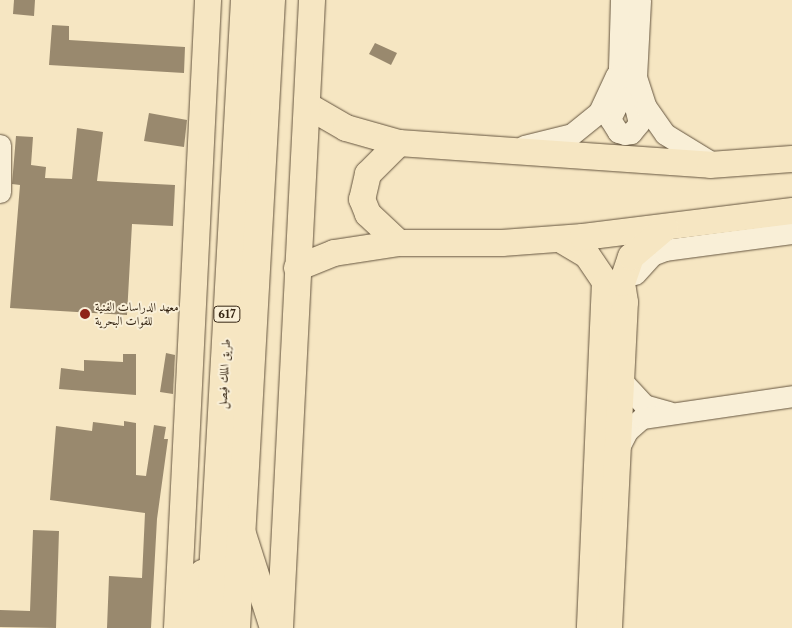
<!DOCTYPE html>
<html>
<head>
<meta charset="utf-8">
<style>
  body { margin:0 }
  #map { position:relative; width:792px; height:628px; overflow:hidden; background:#f6e6c2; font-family:"Libre Caslon Text",Amiri,serif }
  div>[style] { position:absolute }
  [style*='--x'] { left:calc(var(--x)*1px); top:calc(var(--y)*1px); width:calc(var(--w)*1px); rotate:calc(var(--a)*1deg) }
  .building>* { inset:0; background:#99896e }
  .roads { filter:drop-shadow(0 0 1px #65553f) drop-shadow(0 0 1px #65553f) }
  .minor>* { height:21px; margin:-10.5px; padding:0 10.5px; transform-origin:10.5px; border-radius:10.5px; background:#f9efd7 }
  .major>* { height:26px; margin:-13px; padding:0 13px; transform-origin:13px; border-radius:13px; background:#f6e6c2 }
  .highway>* { height:28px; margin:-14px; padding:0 14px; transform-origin:14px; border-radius:14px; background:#f6e6c2 }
  .dots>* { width:14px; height:14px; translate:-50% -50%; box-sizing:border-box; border:2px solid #f9efd7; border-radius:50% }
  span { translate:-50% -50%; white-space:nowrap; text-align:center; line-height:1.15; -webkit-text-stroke:4px #f9efd7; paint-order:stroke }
  .shield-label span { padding:1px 4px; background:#f9efd7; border:1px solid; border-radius:4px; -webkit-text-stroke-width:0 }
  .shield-label { font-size:11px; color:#352513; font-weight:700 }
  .poi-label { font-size:12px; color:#352513 }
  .left { translate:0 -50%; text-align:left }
  .street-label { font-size:12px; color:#352513 }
</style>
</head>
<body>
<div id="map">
  <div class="building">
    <div style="clip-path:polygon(14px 0,35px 0,34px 16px,13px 14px)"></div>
    <div style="clip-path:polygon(52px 25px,69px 26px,69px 40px,185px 47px,184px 73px,49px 65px)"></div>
    <div style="clip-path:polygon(375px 43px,397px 53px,391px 65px,369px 54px)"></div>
    <div style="clip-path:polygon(149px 113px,187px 120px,184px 147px,144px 141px)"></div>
    <div style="clip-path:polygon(77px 128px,103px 132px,97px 181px,175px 185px,173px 226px,132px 224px,127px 315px,10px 308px,20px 185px,12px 184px,16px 136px,33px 137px,31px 165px,46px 167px,45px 178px,72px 179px)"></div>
    <div style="clip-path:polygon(166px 353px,175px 355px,173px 394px,160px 392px)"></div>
    <div style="clip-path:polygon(123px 354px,136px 354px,136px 395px,59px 389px,61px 368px,84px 371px,84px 360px,123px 362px)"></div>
    <div style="clip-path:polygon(124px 421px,136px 423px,136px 475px,146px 476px,154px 425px,166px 427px,164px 439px,168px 439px,157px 519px,151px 628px,107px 628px,109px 576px,142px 578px,145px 513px,50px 500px,56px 426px,92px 431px,93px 422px,124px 426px)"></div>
    <div style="clip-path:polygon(33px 530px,59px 531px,56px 628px,0 627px,0 610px,30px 611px)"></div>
  </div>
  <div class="roads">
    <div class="minor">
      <div style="--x:621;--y:0;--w:103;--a:91.7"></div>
      <div style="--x:618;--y:103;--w:18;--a:117"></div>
      <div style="--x:610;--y:119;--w:15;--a:58"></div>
      <div style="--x:618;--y:132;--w:7;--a:16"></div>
      <div style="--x:625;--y:134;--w:6;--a:-9"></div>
      <div style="--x:631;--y:133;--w:13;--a:-51"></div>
      <div style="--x:639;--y:123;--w:29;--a:-104"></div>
      <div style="--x:632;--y:95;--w:18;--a:-77"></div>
      <div style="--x:636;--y:77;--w:77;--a:-87"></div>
      <div style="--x:0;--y:145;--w:47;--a:90"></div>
      <div style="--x:524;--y:146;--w:49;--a:-14"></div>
      <div style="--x:572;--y:134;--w:35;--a:-39"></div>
      <div style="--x:599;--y:112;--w:40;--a:-65"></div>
      <div style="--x:616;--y:76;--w:20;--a:3"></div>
      <div style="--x:636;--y:77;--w:32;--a:72"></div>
      <div style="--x:646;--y:107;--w:33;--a:55"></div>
      <div style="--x:665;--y:134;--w:57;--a:31.5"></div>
      <div style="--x:635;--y:274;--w:25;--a:-48"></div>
      <div style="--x:652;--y:255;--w:14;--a:-21"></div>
      <div style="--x:665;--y:250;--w:128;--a:-7.6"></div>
      <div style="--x:621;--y:380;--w:34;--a:47"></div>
      <div style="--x:644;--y:405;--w:26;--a:16"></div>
      <div style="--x:618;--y:449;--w:20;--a:-63"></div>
      <div style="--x:627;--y:431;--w:20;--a:-41"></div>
      <div style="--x:642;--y:418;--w:152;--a:-8.3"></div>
    </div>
    <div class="major">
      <div style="--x:308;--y:106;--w:44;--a:30.1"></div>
      <div style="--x:346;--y:128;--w:55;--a:15.8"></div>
      <div style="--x:399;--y:143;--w:312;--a:4"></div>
      <div style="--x:710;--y:165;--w:82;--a:-4.2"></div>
      <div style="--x:399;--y:143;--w:44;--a:135"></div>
      <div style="--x:368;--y:174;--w:26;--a:103"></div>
      <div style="--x:362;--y:199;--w:16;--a:68"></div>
      <div style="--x:368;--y:214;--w:42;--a:43.1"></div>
      <div style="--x:560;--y:239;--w:31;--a:31"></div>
      <div style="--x:587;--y:255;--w:32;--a:56"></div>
      <div style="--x:605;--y:282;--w:346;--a:92.5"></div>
      <div style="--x:297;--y:268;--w:40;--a:-22"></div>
      <div style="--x:334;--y:253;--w:66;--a:-8.7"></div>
      <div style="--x:399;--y:243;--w:103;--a:0"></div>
      <div style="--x:502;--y:243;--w:81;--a:-4.2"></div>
      <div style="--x:583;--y:237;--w:211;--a:-7.1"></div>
      <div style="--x:243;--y:534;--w:99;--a:72.3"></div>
      <div style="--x:177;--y:628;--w:629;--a:-87.17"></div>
      <div style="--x:280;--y:628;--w:629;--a:-87.08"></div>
      <div style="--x:609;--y:628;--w:326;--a:-87.2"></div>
      <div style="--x:625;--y:302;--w:19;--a:-99"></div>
      <div style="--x:622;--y:283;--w:28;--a:-71"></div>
      <div style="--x:631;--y:257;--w:45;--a:-40.5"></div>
    </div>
    <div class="highway">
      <div style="--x:186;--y:628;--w:57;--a:-72.5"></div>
      <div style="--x:210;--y:628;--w:629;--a:-86.81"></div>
      <div style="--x:236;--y:628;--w:629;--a:-86.81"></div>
    </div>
  </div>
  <div class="dots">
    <div style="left:85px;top:314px;background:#8f2418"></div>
  </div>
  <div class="shield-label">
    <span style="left:227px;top:314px">617</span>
  </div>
  <div class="poi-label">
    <span class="left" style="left:95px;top:314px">معهد الدراسات الفنية<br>للقوات البحرية</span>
  </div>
  <div class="street-label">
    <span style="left:224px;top:374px;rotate:-87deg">طريق الملك فيصل</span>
  </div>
</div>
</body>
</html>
